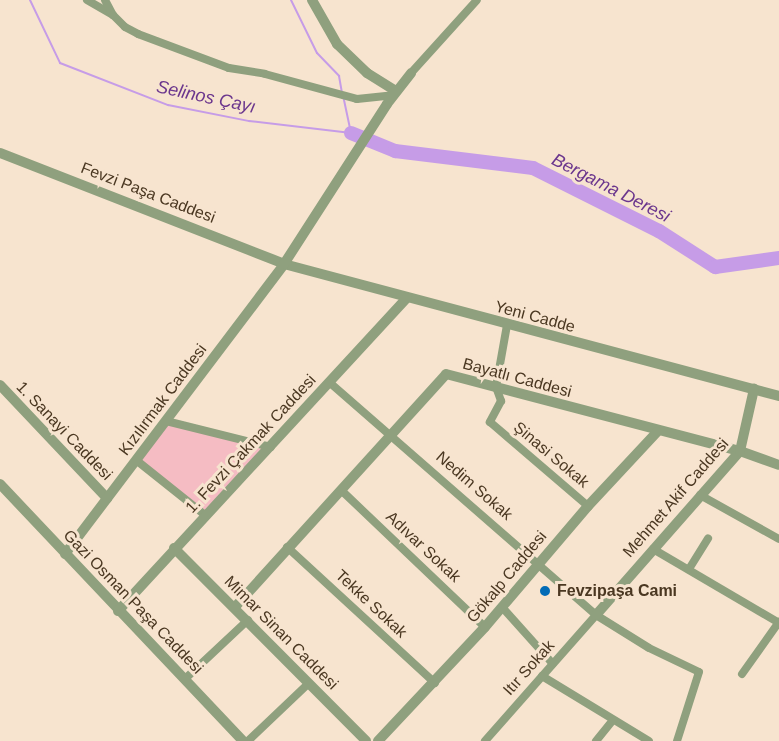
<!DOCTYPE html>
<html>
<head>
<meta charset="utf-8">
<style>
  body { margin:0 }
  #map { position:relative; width:779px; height:741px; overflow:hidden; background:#f7e4cf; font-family:Arial,sans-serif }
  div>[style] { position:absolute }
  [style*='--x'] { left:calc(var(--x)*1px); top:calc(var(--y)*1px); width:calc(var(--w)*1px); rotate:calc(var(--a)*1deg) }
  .green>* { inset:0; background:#f5bcc3 }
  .stream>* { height:2px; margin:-1px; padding:0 1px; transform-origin:1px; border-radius:1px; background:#c69ce7 }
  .river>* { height:14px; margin:-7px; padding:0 7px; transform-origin:7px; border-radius:7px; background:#c69ce7 }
  .minor>* { height:8px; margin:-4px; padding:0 4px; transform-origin:4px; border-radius:4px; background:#8fa07e }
  .tertiary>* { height:10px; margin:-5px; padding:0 5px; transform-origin:5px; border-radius:5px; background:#8fa07e }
  .dots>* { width:16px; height:16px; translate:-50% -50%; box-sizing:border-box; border:3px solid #f7e4cf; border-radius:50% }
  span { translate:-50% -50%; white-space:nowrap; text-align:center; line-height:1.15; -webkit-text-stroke:6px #f7e4cf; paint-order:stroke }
  .street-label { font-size:16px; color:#4a3721 }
  .poi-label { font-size:16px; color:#4a3721; font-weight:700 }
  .left { translate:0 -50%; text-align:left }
  .water-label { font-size:18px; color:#6b368d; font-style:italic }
</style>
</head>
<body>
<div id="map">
  <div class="green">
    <div style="clip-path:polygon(166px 421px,271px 447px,205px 515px,136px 460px)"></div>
  </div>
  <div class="stream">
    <div style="--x:30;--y:0;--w:70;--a:64.5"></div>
    <div style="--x:60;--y:63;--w:116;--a:21.3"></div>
    <div style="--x:168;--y:105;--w:83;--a:11.2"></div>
    <div style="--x:249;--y:121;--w:103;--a:6.7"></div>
    <div style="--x:351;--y:133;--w:35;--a:-102"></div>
    <div style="--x:291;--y:0;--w:59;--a:63.9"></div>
    <div style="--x:317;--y:53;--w:32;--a:46"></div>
    <div style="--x:339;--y:76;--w:17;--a:80"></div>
  </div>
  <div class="river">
    <div style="--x:351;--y:133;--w:48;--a:22.2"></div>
    <div style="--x:395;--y:151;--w:139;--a:7"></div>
    <div style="--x:533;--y:168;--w:141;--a:26.6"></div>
    <div style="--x:659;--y:231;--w:67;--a:32.7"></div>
    <div style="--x:715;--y:267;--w:65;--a:-8"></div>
  </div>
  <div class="minor">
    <div style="--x:87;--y:0;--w:30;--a:30"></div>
    <div style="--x:105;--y:0;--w:17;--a:62"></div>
    <div style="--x:113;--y:15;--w:17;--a:45"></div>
    <div style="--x:125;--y:27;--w:15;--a:28"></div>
    <div style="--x:138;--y:34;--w:97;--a:20.5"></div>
    <div style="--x:229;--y:68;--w:36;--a:9"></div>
    <div style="--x:265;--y:74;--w:95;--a:15.2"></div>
    <div style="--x:357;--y:99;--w:36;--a:-6"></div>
    <div style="--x:411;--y:73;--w:98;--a:-47.9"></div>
    <div style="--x:507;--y:325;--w:63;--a:100.1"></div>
    <div style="--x:496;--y:387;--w:15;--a:70"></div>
    <div style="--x:501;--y:401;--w:24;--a:118"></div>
    <div style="--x:490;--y:422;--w:129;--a:40.6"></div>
    <div style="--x:329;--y:382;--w:354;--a:41.1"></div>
    <div style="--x:596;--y:615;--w:62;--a:31.9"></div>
    <div style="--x:649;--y:648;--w:55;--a:25.6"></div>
    <div style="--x:699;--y:672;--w:72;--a:107.7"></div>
    <div style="--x:166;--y:421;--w:108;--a:13.9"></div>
    <div style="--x:136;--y:460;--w:88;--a:38.6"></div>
    <div style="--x:341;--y:490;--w:199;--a:43.6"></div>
    <div style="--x:700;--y:495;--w:90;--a:29.1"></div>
    <div style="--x:287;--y:547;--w:201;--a:42.6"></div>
    <div style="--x:653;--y:549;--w:146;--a:30.4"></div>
    <div style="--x:689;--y:569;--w:36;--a:-58"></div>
    <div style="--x:502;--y:607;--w:76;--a:48.2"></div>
    <div style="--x:742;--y:674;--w:64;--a:-54.6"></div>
    <div style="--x:542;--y:676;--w:125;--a:31.3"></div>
    <div style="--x:186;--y:678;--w:85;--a:-43.1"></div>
    <div style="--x:248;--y:741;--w:84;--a:-43.6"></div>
    <div style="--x:485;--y:741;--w:168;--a:-48.6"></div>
    <div style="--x:596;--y:741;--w:27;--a:-51"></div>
  </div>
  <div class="tertiary">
    <div style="--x:312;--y:0;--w:51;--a:60.4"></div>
    <div style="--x:337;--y:44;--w:42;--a:44"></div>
    <div style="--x:367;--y:73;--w:34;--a:32"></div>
    <div style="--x:0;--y:153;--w:305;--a:21.3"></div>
    <div style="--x:284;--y:264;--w:512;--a:14.93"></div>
    <div style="--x:0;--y:385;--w:156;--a:46.6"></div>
    <div style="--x:0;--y:484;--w:354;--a:46.6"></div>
    <div style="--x:174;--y:548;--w:272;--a:45.1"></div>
    <div style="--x:65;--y:554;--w:363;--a:-52.9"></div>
    <div style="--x:284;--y:264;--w:190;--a:-57.2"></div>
    <div style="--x:387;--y:104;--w:39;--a:-52"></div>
    <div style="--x:235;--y:607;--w:314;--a:-47.8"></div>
    <div style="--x:446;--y:374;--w:304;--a:14.7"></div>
    <div style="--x:740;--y:451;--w:41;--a:19.7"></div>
    <div style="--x:118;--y:611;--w:426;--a:-47.3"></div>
    <div style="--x:596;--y:615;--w:218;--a:-48.7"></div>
    <div style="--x:740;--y:451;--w:64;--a:-77.3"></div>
    <div style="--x:378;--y:741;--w:156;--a:-46.8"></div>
    <div style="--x:485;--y:627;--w:159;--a:-49.6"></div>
    <div style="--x:588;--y:506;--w:101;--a:-47"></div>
  </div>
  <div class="dots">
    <div style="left:545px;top:591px;background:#026bb6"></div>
  </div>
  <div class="street-label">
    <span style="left:148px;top:193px;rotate:21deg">Fevzi Paşa Caddesi</span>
    <span style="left:535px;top:317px;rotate:15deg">Yeni Cadde</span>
    <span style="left:517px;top:378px;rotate:15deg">Bayatlı Caddesi</span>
    <span style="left:163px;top:400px;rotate:-53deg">Kızılırmak Caddesi</span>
    <span style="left:64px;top:431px;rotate:46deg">1. Sanayi Caddesi</span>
    <span style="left:251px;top:444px;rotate:-47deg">1. Fevzi Çakmak Caddesi</span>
    <span style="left:551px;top:455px;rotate:40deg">Şinasi Sokak</span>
    <span style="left:474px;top:486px;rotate:41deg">Nedim Sokak</span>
    <span style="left:676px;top:498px;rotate:-49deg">Mehmet Akif Caddesi</span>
    <span style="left:423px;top:547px;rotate:43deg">Adıvar Sokak</span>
    <span style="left:507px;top:577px;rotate:-50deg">Gökalp Caddesi</span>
    <span style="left:133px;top:602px;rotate:46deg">Gazi Osman Paşa Caddesi</span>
    <span style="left:371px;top:604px;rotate:43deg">Tekke Sokak</span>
    <span style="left:281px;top:633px;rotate:45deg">Mimar Sinan Caddesi</span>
    <span style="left:529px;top:668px;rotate:-48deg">Itır Sokak</span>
  </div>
  <div class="poi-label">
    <span class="left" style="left:557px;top:591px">Fevzipaşa Cami</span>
  </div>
  <div class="water-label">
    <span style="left:206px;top:97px;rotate:12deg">Selinos Çayı</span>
    <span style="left:611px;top:188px;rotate:27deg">Bergama Deresi</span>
  </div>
</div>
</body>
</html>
